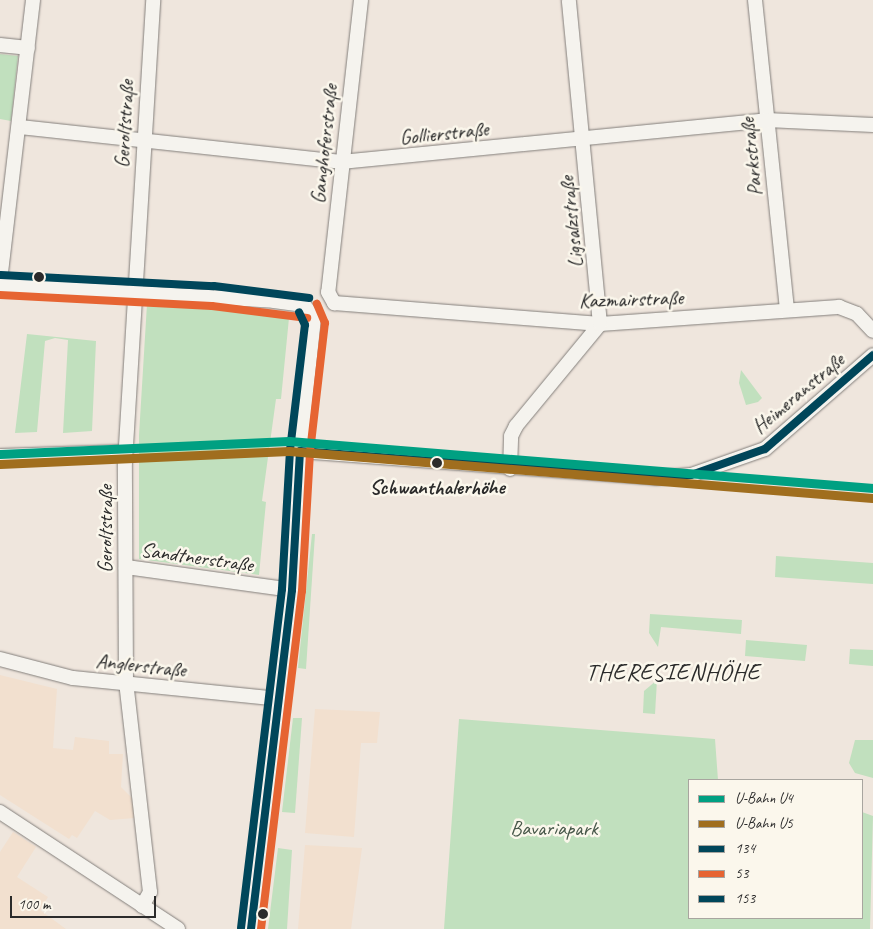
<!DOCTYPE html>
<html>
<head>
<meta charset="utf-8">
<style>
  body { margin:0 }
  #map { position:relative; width:873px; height:929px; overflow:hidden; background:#efe6dd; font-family:Caveat,sans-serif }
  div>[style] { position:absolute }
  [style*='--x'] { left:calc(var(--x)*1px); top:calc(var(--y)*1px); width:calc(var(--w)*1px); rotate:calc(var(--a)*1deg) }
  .built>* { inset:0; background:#f2e0cf }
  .green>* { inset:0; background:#c1e0be }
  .roads { filter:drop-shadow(0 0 1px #837f7b) drop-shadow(0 0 1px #837f7b) }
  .minor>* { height:14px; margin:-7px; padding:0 7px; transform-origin:7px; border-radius:7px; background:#f5f3ee }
  .bus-1>* { height:8px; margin:-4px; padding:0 4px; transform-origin:4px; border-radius:4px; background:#00465a }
  .bus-2>* { height:8px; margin:-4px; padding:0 4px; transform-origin:4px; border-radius:4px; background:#e66432 }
  .bus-3>* { height:8px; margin:-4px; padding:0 4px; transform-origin:4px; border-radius:4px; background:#00465a }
  .metro-1>* { height:9px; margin:-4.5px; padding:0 4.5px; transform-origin:4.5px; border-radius:4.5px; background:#00a082 }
  .metro-2>* { height:9px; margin:-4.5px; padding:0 4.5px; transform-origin:4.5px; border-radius:4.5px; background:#a06e1e }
  .dots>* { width:14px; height:14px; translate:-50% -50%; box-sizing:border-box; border:2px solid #fbf7ec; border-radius:50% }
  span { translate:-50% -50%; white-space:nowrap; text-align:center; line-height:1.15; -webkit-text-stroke:5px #fbf7ec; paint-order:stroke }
  .street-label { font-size:21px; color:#2b2b2b }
  .stop-label { font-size:21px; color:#2b2b2b; font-weight:700 }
  .park-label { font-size:21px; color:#475749 }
  .quarter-label { font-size:24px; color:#2b2b2b; letter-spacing:1px }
  .legend { position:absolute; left:688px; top:779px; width:175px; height:140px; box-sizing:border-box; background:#fbf7ec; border:1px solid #a8a59f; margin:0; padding:6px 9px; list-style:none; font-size:15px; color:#2b2b2b }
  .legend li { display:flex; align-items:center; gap:10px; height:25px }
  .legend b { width:25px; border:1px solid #a8a59f }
  .scale { position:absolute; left:10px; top:896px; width:146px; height:22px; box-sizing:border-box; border:2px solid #2b2b2b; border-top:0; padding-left:6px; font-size:15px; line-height:18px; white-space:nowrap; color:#2b2b2b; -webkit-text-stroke:4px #fbf7ec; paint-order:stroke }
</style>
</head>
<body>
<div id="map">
  <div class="built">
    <div style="clip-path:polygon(0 675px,57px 689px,53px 748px,73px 750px,75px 737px,109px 741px,109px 754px,123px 754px,121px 787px,133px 799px,135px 818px,110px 820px,95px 811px,77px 838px,72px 835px,69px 839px,0 795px)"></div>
    <div style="clip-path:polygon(315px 709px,380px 712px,377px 743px,361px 743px,354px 837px,305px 833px)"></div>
    <div style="clip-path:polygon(13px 832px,36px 847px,17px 877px,48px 897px,40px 910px,66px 929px,0 929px,0 852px)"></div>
    <div style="clip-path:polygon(305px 845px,362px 848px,351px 929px,298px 929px)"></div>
  </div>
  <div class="green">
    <div style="clip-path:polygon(0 54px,18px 56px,11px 121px,0 119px)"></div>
    <div style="clip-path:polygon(147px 304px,280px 312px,289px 318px,281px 399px,276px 399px,262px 501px,266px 502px,259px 575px,139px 559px,139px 435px)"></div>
    <div style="clip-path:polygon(27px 334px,96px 341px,92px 431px,63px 433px,68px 340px,55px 338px,45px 341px,37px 432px,15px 433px)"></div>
    <div style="clip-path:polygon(741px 370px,762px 398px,758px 402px,746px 405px,739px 383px)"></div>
    <div style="clip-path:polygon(312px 534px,315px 534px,306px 669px,298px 668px)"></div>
    <div style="clip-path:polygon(776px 556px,873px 563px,873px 584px,775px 577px)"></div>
    <div style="clip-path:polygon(650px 614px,742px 620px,741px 634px,661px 627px,658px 647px,649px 633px)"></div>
    <div style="clip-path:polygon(746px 640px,807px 645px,805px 661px,745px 656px)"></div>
    <div style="clip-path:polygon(850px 649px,873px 650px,873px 666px,849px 664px)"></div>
    <div style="clip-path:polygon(657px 680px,655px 714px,643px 713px,644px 691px)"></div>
    <div style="clip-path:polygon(293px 718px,302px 718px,295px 813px,282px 812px)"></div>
    <div style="clip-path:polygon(459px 719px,715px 739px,718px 780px,689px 780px,689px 918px,862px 918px,862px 812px,873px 816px,870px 929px,444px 929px)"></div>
    <div style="clip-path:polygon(855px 740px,873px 740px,873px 778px,855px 773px,849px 763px)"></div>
    <div style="clip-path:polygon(278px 848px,292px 850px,287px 929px,268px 929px)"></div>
  </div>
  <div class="roads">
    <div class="minor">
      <div style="--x:361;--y:0;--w:294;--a:96.4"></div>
      <div style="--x:328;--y:292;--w:13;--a:61"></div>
      <div style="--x:334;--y:303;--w:267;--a:4.5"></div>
      <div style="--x:600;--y:324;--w:240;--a:-4.1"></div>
      <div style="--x:839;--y:307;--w:19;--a:21"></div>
      <div style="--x:857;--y:314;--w:23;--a:47"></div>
      <div style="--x:755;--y:0;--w:311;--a:84.1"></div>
      <div style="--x:0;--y:45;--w:28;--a:6"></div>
      <div style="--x:20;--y:127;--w:323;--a:6.2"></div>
      <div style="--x:341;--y:162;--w:428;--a:-5.6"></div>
      <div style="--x:767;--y:120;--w:106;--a:2.7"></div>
      <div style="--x:0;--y:281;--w:283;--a:-83.3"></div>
      <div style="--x:0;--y:285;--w:274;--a:3.3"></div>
      <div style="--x:274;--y:301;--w:30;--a:8"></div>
      <div style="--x:304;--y:305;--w:16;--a:52"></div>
      <div style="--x:314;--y:318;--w:134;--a:96"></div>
      <div style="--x:300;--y:451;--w:139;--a:93.3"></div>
      <div style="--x:292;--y:590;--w:341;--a:96.9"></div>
      <div style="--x:300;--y:451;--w:357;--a:4.3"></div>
      <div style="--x:656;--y:478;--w:35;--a:-5"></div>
      <div style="--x:691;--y:475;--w:78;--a:-19.4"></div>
      <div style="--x:765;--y:449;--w:143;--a:-41"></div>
      <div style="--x:0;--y:456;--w:125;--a:-1.8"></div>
      <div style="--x:510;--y:469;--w:33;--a:-88"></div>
      <div style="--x:511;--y:436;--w:11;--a:-63"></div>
      <div style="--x:516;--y:426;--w:132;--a:-50.5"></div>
      <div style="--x:600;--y:324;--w:325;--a:-95.5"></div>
      <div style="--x:126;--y:567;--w:168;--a:7.9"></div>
      <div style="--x:0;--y:659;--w:75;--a:14.6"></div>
      <div style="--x:73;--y:678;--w:209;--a:5.8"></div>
      <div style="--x:0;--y:812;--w:213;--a:33.3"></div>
      <div style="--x:142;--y:906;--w:16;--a:-60"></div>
      <div style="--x:150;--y:892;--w:211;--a:-96.5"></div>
      <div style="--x:126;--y:682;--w:220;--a:-90.3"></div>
      <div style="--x:125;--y:462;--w:463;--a:-86.5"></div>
    </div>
  </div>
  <div class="bus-1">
    <div style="--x:300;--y:451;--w:357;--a:4.3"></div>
    <div style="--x:656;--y:478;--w:35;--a:-5"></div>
    <div style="--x:691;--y:475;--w:78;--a:-19.4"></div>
    <div style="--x:765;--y:449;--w:143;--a:-41"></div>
    <div style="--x:251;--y:929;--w:341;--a:-83.1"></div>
    <div style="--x:292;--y:590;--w:139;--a:-86.7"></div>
  </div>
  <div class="bus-2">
    <div style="--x:0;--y:295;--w:212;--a:3"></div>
    <div style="--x:212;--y:306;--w:96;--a:7.2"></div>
    <div style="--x:261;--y:929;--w:340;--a:-83.1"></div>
    <div style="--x:302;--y:591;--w:139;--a:-86.7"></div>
    <div style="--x:310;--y:452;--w:130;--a:-83.4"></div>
    <div style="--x:325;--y:323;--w:21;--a:-113"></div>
  </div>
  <div class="bus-3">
    <div style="--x:1;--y:275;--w:213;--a:3"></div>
    <div style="--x:214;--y:286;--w:96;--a:7.2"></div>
    <div style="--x:241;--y:928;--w:341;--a:-83.1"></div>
    <div style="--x:282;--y:589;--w:139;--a:-86.7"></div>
    <div style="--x:290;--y:450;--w:126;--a:-83.2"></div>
    <div style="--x:305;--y:325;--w:14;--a:-115"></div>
  </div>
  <div class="metro-1">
    <div style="--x:0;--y:454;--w:289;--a:-2.6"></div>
    <div style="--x:289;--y:441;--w:586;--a:4.6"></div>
  </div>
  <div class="metro-2">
    <div style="--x:0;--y:464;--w:289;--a:-2.6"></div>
    <div style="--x:289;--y:451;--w:585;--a:4.61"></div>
  </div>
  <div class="dots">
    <div style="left:39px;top:277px;background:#2b2b2b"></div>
    <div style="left:437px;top:463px;background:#2b2b2b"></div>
    <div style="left:263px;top:914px;background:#2b2b2b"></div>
  </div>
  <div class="street-label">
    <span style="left:124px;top:124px;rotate:-87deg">Geroltstraße</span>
    <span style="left:444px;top:133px;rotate:-6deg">Gollierstraße</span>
    <span style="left:324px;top:144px;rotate:-84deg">Ganghoferstraße</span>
    <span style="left:751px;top:157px;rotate:-96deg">Parkstraße</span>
    <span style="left:571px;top:222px;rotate:-96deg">Ligsalzstraße</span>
    <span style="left:631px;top:299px;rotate:-2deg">Kazmairstraße</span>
    <span style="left:798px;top:393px;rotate:-40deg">Heimeranstraße</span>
    <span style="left:105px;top:529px;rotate:-90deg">Geroltstraße</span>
    <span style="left:197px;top:557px;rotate:8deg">Sandtnerstraße</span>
    <span style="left:141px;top:665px;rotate:6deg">Anglerstraße</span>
  </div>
  <div class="stop-label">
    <span style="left:437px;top:487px">Schwanthalerhöhe</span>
  </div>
  <div class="park-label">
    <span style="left:554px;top:828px">Bavariapark</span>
  </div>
  <div class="quarter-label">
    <span style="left:673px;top:673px">THERESIENHÖHE</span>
  </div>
  <ul class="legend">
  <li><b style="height:6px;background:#00a082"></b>U-Bahn U4</li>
  <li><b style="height:6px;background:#a06e1e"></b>U-Bahn U5</li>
  <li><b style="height:6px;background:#00465a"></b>134</li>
  <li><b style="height:6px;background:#e66432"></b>53</li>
  <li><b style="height:6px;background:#00465a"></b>153</li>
  </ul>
  <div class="scale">100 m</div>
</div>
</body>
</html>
